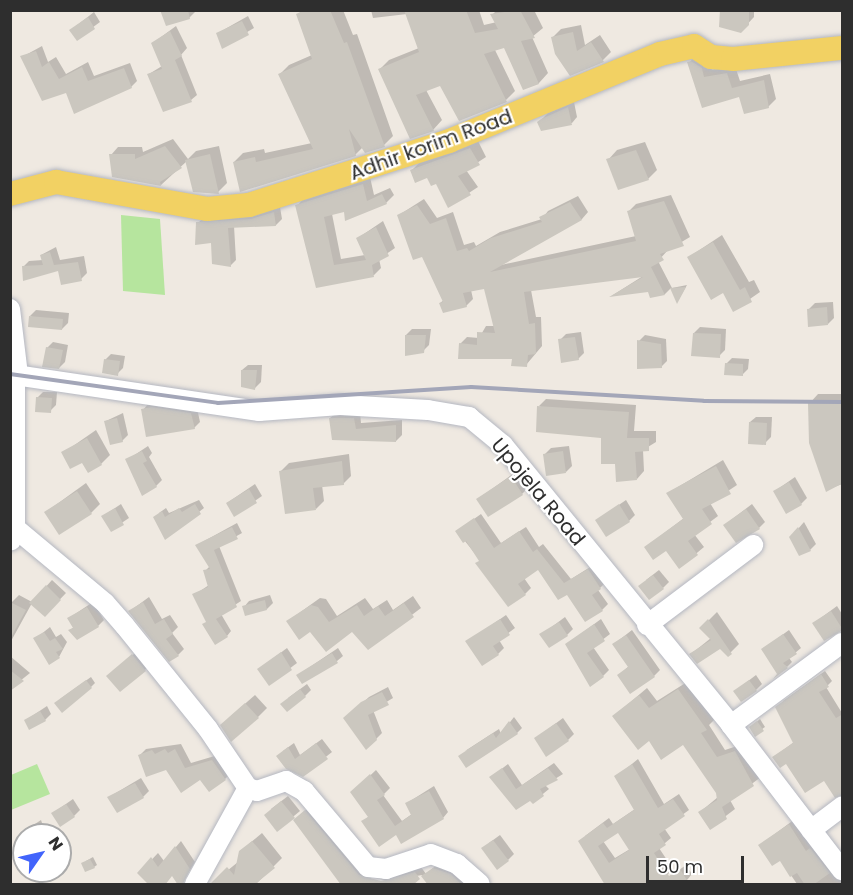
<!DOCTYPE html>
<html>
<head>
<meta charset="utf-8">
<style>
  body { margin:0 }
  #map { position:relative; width:853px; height:895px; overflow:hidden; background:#efe9e1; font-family:Poppins,sans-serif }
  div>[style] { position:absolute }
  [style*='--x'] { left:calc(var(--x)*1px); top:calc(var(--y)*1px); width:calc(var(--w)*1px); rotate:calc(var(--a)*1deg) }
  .green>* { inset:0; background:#b6e59e }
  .shadow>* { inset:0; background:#0003 }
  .building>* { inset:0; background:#cbc7bf }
  .roads { filter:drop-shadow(0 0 2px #b4b7c1) drop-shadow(0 0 2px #b4b7c1) }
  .minor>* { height:20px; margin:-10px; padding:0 10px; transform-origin:10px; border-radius:10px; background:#fff }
  .major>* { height:24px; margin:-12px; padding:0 12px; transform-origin:12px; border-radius:12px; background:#f2d163 }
  .rail>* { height:4px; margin:-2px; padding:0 2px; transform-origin:2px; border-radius:2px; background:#a3a6b8 }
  span { translate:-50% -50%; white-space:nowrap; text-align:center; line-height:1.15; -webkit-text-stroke:4.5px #fff; paint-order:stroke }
  .street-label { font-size:20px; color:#2e2e2e }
  .frame { position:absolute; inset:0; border:12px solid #2e2e2e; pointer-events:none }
  .north { position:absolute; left:12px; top:823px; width:60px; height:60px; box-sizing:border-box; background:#fff; border:2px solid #ababab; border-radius:50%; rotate:56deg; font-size:16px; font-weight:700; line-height:24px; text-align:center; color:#2e2e2e }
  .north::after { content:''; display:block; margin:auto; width:21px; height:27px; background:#4264fb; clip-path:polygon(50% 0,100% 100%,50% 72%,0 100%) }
  .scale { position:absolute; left:646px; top:856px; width:98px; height:27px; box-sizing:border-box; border:3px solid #2e2e2e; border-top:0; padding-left:8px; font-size:18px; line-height:21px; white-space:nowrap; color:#2e2e2e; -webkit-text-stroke:4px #fff; paint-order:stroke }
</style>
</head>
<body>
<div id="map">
  <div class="green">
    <div style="clip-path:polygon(121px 215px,160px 219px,165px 295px,123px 291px)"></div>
    <div style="clip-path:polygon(37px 764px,50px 794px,11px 810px,11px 775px)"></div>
  </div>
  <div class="shadow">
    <div style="clip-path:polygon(161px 10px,195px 10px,195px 12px,189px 18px)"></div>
    <div style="clip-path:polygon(302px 10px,343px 10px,353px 35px,357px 34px,393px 136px,384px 145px,363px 147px,355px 155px,241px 190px,234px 162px,243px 153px,264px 149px,265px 153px,312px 143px,280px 74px,289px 65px,312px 55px,298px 15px)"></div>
    <div style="clip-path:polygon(371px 10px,479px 10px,484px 25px,497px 22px,493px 14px,497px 10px,534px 10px,543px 28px,532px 37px,548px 73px,539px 83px,524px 88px,505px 47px,495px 50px,515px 91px,506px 100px,441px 84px,426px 90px,442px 120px,433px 130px,380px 69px,389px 60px,419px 48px,407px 14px,373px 18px)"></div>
    <div style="clip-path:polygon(722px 10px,754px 10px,754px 17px,741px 31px)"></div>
    <div style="clip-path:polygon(94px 12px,100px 22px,77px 39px,71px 30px)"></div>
    <div style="clip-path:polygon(248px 16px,254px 28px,223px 46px,218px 33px)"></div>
    <div style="clip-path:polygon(581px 25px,585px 45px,600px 35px,611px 52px,603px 60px,571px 74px,553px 37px,561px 29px)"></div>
    <div style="clip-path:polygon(176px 26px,187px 48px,181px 55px,197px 95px,191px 100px,149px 74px,162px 66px,153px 43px)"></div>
    <div style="clip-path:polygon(42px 46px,48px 62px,56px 57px,66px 74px,88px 62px,94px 76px,130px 63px,137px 81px,131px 87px,67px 91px,22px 57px)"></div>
    <div style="clip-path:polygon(696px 55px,710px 61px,712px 70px,735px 66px,740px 81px,770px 74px,776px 99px,768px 107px,740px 95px,703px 106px,689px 63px)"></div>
    <div style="clip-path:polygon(574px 102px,577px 117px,572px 123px,539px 122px,548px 113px)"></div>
    <div style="clip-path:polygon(173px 139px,188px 159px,196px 151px,219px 146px,227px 183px,218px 192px,187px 161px,161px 185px,113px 176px,111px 155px,118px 147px,142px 147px,143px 152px)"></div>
    <div style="clip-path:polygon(478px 141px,486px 157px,466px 170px,478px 187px,449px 206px,437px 182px,412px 170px,419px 163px)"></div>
    <div style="clip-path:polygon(645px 142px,657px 170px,648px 179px,608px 160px,617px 150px)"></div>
    <div style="clip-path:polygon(370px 177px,374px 195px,390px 188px,394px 195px,386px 203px,346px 219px,345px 210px,332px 214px,341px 259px,365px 255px,358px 238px,383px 221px,395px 248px,379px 259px,381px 268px,374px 275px,318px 286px,297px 206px,304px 198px)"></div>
    <div style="clip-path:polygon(671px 195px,690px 237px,668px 250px,658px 261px,672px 288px,687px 285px,679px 299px,671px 288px,665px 294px,651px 296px,649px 291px,613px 295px,643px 276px,531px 290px,536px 317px,541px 317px,542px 346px,526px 365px,514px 357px,460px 344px,467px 337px,479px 338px,486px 326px,494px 326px,485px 288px,471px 290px,473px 299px,466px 306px,440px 303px,444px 300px,423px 255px,399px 215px,424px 199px,437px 218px,453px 212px,464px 245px,474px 242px,476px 246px,500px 232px,542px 219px,548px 211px,578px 196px,588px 212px,582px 219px,501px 265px,636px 236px,629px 211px,636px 204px)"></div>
    <div style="clip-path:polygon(280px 207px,282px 219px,276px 225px,234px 226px,236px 260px,230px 266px,198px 223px,204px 217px)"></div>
    <div style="clip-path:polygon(722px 235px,749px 282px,754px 280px,760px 292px,734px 310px,723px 291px,689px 257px)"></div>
    <div style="clip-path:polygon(56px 247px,60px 260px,84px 256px,87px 273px,81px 279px,59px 269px,23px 267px,29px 261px,43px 260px,41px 255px)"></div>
    <div style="clip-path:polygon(833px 302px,834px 318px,828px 324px,809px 309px,815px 303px)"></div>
    <div style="clip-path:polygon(36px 310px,69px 313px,68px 323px,62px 329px,30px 316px)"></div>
    <div style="clip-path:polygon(700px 327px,726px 329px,725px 350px,719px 356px,694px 333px)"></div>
    <div style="clip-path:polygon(412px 329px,431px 329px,429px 345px,423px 351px,406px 335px)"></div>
    <div style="clip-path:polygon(581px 332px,584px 353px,578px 359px,560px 340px,566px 334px)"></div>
    <div style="clip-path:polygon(645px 335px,666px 339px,667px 361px,661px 367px,639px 341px)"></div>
    <div style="clip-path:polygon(53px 342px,68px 345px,65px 362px,59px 368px,47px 348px)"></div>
    <div style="clip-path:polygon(111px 354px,125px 356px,123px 368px,117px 374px,105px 360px)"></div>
    <div style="clip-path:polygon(732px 358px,749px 359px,748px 369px,742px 375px,726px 364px)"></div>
    <div style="clip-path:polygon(248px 365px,262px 365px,261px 382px,255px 388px,242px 370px)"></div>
    <div style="clip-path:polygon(43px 392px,57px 392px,56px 405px,50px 411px,37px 398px)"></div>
    <div style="clip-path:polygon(818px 394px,842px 394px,842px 484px,827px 490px,809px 404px)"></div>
    <div style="clip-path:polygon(546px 399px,636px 405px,634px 431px,656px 431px,656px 442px,643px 450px,644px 471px,637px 479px,616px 463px,603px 437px,539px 406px)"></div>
    <div style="clip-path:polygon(148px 404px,197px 408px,200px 422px,194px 428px,143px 410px)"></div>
    <div style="clip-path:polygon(360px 412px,361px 423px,402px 420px,402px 435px,396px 441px,333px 438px,330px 418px,336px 413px)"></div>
    <div style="clip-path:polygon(123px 413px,128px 435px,122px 441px,106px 421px)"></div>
    <div style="clip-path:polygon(756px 417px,772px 417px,771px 437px,765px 443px,750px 422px)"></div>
    <div style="clip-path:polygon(96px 430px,110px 455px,101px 464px,63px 453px)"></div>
    <div style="clip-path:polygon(148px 446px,152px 453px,149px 457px,162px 480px,156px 486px,127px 460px)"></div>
    <div style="clip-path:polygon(569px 446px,572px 466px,566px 472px,545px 454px,551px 448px)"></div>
    <div style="clip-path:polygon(349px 454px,351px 476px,343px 484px,322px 485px,324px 501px,316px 509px,281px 471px,289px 463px)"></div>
    <div style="clip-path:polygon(723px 460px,737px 485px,710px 503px,718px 516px,694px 534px,704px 547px,680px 567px,666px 549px,646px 547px,684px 518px,668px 493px)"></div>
    <div style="clip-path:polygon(521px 468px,531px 485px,522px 494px,478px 499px)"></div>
    <div style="clip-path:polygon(795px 477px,807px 498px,801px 504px,775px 491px)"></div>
    <div style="clip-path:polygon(86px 483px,100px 504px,91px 513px,46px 512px)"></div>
    <div style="clip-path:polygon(255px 484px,262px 496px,234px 515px,227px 503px)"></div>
    <div style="clip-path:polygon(199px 500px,204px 508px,165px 538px,159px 513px,166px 508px,169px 513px)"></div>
    <div style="clip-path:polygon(626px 500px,635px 515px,629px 521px,597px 520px)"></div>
    <div style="clip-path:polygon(121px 504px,129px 518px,111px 530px,103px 516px)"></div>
    <div style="clip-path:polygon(752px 504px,765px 522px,759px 528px,731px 520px)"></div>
    <div style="clip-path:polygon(481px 514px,501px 543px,526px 527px,539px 547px,543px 544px,571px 579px,595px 564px,606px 582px,598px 590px,608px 604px,602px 610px,567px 592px,539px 568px,524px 578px,531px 588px,525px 594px,480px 560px,457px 531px)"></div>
    <div style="clip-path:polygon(804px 522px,816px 544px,810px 550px,791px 537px)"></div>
    <div style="clip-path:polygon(237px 523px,242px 533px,219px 546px,241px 601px,221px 614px,231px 631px,227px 636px,207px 621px,194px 595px,209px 585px,205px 571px,210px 566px,197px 545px)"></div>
    <div style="clip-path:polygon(659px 570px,669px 582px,663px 588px,646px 580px)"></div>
    <div style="clip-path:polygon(52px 580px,66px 593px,45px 615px,32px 603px,10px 643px,11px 603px,19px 595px,32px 602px)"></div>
    <div style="clip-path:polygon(270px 595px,273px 603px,267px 609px,244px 607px,249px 601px)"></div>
    <div style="clip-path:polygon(413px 596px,421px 608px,368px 648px,352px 630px,288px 621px,320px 598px,326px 599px,337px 616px,365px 598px,373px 609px,387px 600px,393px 610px)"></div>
    <div style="clip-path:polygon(149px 597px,162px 619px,170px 615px,178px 627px,172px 633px,184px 649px,178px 655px,130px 611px)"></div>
    <div style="clip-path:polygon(93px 602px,104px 620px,98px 626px,70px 630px,74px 627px,69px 618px)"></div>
    <div style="clip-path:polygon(837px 606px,842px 614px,842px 628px,825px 639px,814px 623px)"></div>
    <div style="clip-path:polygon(717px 612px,739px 644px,728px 655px,720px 647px,691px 654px,711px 638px,701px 628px)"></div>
    <div style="clip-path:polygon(506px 615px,515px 628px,499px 640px,504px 648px,498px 654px,467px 642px)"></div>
    <div style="clip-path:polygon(565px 617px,573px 629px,567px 635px,541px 635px)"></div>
    <div style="clip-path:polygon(601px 619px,610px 634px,593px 647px,609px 670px,603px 676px,567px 644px)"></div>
    <div style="clip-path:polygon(50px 627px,56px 637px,61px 634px,67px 642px,59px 657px,35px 639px)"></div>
    <div style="clip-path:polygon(632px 630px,660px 670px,654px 676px,619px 675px,629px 666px,614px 644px)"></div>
    <div style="clip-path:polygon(789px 630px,801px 648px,789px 658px,792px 662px,787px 667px,763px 649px)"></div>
    <div style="clip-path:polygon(287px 648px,297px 663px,269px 684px,259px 669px)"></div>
    <div style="clip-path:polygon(338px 648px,343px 656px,337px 661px,298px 675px)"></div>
    <div style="clip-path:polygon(139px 650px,150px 664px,145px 670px,114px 670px)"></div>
    <div style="clip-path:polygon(10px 656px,30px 673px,10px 689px)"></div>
    <div style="clip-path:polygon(825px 671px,832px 681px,826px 687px,842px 713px,842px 796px,835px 796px,824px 779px,774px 757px,794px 742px,783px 701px)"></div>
    <div style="clip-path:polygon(756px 675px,762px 684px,756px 690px,735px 691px)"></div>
    <div style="clip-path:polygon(91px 677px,95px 683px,91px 687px,60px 699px)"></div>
    <div style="clip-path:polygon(687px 682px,714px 720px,709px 725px,725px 750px,743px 744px,761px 777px,730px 800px,735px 809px,710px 828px,700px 812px,718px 797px,718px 793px,684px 743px,649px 739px,614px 716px,647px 688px,657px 701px)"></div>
    <div style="clip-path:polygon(307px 684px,311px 690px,305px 696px,288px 698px)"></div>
    <div style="clip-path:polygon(388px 687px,393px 698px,373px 710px,382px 733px,376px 739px,351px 713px,369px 697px)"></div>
    <div style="clip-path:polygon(255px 695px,267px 708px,258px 717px,231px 716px)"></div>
    <div style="clip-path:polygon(47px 706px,51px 714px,45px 720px,26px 720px)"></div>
    <div style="clip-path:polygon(514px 717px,522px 728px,517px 733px,465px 751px,499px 729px,501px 734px)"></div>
    <div style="clip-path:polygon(563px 718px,574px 734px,568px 740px,536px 738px)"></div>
    <div style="clip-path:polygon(760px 719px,765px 727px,755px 734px,753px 725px)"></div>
    <div style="clip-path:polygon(322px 739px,332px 752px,303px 775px,283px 751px,294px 743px,300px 755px)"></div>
    <div style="clip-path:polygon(181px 744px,191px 763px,218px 755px,231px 773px,225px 779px,201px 778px,140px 755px,146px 749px)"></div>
    <div style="clip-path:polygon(evenodd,638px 759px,664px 804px,679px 794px,689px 810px,664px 828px,671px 838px,659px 848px,673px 869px,667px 875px,625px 884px,585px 836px,609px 818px,613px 824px,635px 809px,616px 777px,638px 759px,618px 831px,630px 849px,615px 858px,603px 841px,618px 831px)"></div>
    <div style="clip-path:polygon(554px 763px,563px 774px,545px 785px,549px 789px,533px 802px,491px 777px,508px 764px,522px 785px)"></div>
    <div style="clip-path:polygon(376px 770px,390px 788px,383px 795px,402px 821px,412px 814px,407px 803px,434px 786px,448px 812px,443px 818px,396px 833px,363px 822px,369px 816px,358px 787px)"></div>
    <div style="clip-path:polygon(141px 778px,149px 791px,143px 797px,109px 797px)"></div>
    <div style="clip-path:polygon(288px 796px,300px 811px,277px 830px,271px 809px)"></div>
    <div style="clip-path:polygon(73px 799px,80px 810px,74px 816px,53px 813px)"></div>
    <div style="clip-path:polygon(311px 805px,366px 868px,421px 867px,426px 874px,441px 861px,471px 884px,429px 884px,422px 875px,388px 881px,372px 877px,366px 884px,295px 820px)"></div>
    <div style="clip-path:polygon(795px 819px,842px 880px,842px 884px,797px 884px,780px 859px,760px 845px)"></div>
    <div style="clip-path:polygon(41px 820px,46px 835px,28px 835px,26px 830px)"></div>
    <div style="clip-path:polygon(262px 833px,282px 858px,256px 884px,211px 884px,238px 862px,250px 843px)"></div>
    <div style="clip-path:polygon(500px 835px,514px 854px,508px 860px,489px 843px)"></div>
    <div style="clip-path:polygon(181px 841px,195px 862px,182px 883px,173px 874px,139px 873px,158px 853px,164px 861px)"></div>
    <div style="clip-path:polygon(93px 857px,97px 865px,94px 867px,86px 861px)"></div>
    <div style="clip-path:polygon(686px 865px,692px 874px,687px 880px,664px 881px)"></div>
  </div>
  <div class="building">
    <div style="clip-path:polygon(160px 10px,188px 10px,190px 19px,166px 26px)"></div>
    <div style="clip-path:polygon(305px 10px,330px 10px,344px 43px,347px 42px,385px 147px,365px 153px,349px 129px,356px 156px,240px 192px,233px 162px,255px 157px,256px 162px,313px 149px,278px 74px,312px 59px,296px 14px)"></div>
    <div style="clip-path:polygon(404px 10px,466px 10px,475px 33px,498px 29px,490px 14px,520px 10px,535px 38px,521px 41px,539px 84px,523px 90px,504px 48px,484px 54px,507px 102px,459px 121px,440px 86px,416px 95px,434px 131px,410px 139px,378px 69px,419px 52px)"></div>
    <div style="clip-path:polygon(720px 10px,749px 10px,749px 25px,741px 33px,719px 27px)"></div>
    <div style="clip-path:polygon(88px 17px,95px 29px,77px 41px,69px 30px)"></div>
    <div style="clip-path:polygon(242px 21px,249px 35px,222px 49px,216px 33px)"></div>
    <div style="clip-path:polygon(170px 31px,182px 56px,175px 60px,192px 102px,163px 112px,147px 74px,162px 69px,151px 43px)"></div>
    <div style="clip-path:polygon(573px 32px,577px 51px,591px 42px,604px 62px,570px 76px,555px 54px,551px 37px)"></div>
    <div style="clip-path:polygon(36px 51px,42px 67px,49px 62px,59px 79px,82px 67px,88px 81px,124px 68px,132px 88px,74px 114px,66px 93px,42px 101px,20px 56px)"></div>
    <div style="clip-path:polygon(691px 61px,702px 68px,704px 77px,727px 73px,732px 88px,764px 80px,769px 108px,744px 114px,739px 97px,702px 108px,687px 62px)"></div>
    <div style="clip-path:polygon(568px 107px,572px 125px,541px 131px,537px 122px,541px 119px)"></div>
    <div style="clip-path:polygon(165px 146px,182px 168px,160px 182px,161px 186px,112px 177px,109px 154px,135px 154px,135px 159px)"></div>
    <div style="clip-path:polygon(470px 148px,480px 165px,458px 176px,471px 195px,448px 208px,436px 184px,431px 186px,427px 178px,415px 183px,410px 170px)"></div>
    <div style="clip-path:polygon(636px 150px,649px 180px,618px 190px,606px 159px)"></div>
    <div style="clip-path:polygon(210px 154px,219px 194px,193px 192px,185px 160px)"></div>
    <div style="clip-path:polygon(363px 184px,367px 201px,382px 194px,387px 204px,345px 221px,344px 212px,324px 217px,334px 265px,366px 260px,356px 238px,376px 227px,389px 256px,372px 265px,374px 277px,316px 288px,295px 205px)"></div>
    <div style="clip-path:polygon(664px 201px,684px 246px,660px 254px,664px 260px,651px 267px,665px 295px,650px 298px,648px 292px,609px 297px,643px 277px,524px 292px,529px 324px,535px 323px,536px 354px,528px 355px,527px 367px,511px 366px,512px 359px,458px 359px,459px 343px,477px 345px,477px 332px,495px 333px,484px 289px,463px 293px,467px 307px,443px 313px,439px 303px,443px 302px,422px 257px,413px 260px,397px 215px,417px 205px,430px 224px,446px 218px,457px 251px,467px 248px,469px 251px,491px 238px,542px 222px,539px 217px,570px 202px,582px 220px,490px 272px,636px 241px,627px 211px)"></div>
    <div style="clip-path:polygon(274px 212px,276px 226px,228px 228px,231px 267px,212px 264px,211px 243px,195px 245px,196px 222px,251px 219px)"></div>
    <div style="clip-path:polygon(713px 242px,740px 290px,745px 287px,752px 302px,733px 312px,723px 293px,711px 300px,687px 257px)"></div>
    <div style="clip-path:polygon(50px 252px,54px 265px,78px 262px,82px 281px,61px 285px,58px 271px,23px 281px,22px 266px,43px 265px,40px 255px)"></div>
    <div style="clip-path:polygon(686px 287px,677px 304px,670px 288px)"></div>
    <div style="clip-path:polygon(827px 307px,828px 325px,808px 327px,807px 309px)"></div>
    <div style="clip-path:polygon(29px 316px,63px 319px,62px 330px,28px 327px)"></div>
    <div style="clip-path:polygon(693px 333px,721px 334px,720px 358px,691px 356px)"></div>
    <div style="clip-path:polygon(405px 335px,426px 335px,424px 353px,405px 356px)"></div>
    <div style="clip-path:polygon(575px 337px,579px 360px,561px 363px,558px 339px)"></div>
    <div style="clip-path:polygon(637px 340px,661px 344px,662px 368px,637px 369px)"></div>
    <div style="clip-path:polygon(46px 347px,63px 350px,59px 369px,42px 367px)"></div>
    <div style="clip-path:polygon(104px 359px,120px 361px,118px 376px,102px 373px)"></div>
    <div style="clip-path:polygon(725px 363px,743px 364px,743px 376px,724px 375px)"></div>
    <div style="clip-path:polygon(241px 370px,257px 370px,255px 390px,241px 387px)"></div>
    <div style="clip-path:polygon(36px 397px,52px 398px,51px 413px,35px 412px)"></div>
    <div style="clip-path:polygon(843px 402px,843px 483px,826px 492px,809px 443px,808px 403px)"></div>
    <div style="clip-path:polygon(537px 406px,629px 412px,627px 438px,649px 438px,649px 451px,635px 452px,637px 480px,616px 482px,615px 464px,601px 464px,601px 438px,536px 432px)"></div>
    <div style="clip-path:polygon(152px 407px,191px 413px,195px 429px,146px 437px,141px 409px)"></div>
    <div style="clip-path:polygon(117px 418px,123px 442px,110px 445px,104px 421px)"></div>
    <div style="clip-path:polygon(329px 418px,354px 418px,356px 429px,396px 425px,396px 442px,332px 440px)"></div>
    <div style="clip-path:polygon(749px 422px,767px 423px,766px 445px,748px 444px)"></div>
    <div style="clip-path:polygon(87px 438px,102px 465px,88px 473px,82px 463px,70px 469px,61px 452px)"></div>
    <div style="clip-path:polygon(142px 451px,147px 461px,143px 463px,157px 487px,142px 496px,125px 459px)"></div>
    <div style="clip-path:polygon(563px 451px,566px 473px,546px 476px,543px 454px)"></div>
    <div style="clip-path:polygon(342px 461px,344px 485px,313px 488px,316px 510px,285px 514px,279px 471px)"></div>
    <div style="clip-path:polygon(716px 466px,731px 494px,702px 509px,712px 524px,688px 541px,698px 555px,679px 569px,666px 551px,653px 560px,644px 547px,683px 519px,666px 493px)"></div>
    <div style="clip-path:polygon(511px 476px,523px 495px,488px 517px,476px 499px)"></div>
    <div style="clip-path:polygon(789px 482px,802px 505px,786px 514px,773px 491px)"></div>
    <div style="clip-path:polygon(249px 489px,257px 503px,234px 517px,226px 503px)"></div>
    <div style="clip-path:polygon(77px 491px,92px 514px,59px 535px,44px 512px)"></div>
    <div style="clip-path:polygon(195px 504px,201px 514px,165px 540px,153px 517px,162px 511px,165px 517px,179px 508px,182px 512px)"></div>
    <div style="clip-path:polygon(619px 504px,630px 522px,606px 537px,595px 520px)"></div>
    <div style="clip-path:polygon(115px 508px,124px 525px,111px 532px,101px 516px)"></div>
    <div style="clip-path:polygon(746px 509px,760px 529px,736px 543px,723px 525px)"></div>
    <div style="clip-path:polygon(474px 518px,494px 548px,519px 531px,533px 552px,537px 549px,564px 583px,588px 569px,601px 589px,592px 595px,603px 611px,585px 622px,567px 595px,558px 600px,538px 570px,518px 584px,526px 595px,508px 607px,475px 563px,479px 561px,466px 541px,463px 543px,455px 531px)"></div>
    <div style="clip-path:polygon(232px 527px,238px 539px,214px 550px,237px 607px,216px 619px,228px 637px,215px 645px,202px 624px,206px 622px,192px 594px,208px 587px,203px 570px,210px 569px,195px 545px)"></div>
    <div style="clip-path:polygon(798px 527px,811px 551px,799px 556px,789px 537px)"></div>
    <div style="clip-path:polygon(653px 575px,664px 589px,649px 600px,638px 586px)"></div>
    <div style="clip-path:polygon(46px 585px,61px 600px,45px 617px,29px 603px)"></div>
    <div style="clip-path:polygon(265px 600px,267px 610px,245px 616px,242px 606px)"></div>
    <div style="clip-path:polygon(10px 602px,26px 610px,10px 639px)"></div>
    <div style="clip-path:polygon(143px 602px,155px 624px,164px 619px,173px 634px,166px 639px,179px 656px,169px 662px,128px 611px)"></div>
    <div style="clip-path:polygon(404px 603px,414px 617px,368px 650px,352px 632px,326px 652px,310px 632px,299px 640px,286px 621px,311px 605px,318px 607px,329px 622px,357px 605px,364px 616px,378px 606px,385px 616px)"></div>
    <div style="clip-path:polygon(87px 607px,99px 627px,77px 640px,68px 630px,73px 628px,67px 618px)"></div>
    <div style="clip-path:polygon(831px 611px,843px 630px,824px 641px,812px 623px)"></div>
    <div style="clip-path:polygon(500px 619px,510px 635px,493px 646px,499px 655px,482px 666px,465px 641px)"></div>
    <div style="clip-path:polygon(708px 619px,732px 654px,728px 657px,720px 649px,697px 664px,689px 654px,711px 640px,699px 628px)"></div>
    <div style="clip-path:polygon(559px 622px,568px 636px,549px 648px,539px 634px)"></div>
    <div style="clip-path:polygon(594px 624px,605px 641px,587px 653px,604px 677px,590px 687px,565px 644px)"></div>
    <div style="clip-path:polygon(44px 632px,50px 641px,55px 638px,63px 649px,56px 652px,60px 658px,49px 665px,33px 638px)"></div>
    <div style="clip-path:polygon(783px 634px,797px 654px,783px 663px,788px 668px,773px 679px,777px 674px,761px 649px)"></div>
    <div style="clip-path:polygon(626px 635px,655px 677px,630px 694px,617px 675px,628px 667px,612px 644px)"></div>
    <div style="clip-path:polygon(281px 652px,292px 670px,269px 686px,257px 669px)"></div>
    <div style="clip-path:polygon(332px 653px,338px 663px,302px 684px,296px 675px)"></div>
    <div style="clip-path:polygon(132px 654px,146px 671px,120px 692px,106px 676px)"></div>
    <div style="clip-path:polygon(10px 670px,24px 681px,10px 691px)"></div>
    <div style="clip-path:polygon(821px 674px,829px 687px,819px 692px,836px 718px,843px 714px,843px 795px,835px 798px,824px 781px,805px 793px,786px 764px,780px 768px,772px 757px,793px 743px,775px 707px)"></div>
    <div style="clip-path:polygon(86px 680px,92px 688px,62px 713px,54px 703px)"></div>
    <div style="clip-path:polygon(749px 680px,757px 691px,741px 702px,733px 691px)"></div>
    <div style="clip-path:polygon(300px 689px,306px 697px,287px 712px,280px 704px)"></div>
    <div style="clip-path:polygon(678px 689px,707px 730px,701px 733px,717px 757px,735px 751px,754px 786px,722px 807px,727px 819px,710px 830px,698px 812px,717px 800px,716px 793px,683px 745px,661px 760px,649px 741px,638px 750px,612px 716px,639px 695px,649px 708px)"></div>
    <div style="clip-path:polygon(382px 692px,389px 705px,368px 715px,377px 740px,366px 750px,343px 718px,361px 702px)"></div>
    <div style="clip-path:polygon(245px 703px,259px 718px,231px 742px,220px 725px)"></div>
    <div style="clip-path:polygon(40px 711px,46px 721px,29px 730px,24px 720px)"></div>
    <div style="clip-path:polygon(509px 721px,518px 734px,466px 768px,458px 756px,493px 733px,496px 738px)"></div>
    <div style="clip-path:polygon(757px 721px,764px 731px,755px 737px,749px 727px)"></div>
    <div style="clip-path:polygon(556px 723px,569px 741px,546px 757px,534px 738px)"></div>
    <div style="clip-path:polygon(316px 743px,328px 759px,303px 777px,286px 769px,276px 756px,288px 747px,295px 759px)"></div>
    <div style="clip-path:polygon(165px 749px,168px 753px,175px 749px,185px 768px,212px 760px,226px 780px,209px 792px,200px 780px,181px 793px,166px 770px,146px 777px,138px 755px,152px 750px,155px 754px)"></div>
    <div style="clip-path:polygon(evenodd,632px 764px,658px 808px,673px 799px,685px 816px,659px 834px,666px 845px,654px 853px,669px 876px,680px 869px,690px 885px,605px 885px,578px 841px,603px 823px,607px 828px,634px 810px,614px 776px,632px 764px,618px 833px,629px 850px,609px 863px,598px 846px,618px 833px)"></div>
    <div style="clip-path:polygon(502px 768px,516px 789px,548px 768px,558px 780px,540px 789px,544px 796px,533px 804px,530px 801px,516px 810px,489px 777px)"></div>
    <div style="clip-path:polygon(370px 774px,385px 795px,377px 800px,395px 826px,411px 815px,405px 803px,429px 791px,444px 819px,401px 844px,396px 835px,379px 847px,361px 821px,368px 817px,350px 792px)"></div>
    <div style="clip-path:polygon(135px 783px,144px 798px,117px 813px,107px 797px)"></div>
    <div style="clip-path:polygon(281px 801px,295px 818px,277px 832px,264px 815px)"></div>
    <div style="clip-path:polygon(66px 804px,75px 817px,60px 827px,51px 813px)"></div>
    <div style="clip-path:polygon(305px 810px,359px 875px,381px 881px,415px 872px,420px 879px,413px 885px,341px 885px,293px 820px)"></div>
    <div style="clip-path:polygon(789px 824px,806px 851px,810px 848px,830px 873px,813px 885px,805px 885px,797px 873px,790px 877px,780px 861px,772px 866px,758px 845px)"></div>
    <div style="clip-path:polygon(493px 840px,509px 861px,497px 870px,481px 848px)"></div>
    <div style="clip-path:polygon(252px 841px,275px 868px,254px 885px,209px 885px,227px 867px,234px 875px,239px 851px)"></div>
    <div style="clip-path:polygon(175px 846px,190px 869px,183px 884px,178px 885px,172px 876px,165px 885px,149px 885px,137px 873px,151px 857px,158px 867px)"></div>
    <div style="clip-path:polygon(90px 859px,95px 868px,85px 872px,81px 863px)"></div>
    <div style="clip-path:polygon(433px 868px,451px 874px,462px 885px,428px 885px,421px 876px)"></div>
  </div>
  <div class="roads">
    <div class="minor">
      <div style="--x:10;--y:309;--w:66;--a:83.1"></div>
      <div style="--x:18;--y:375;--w:3;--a:180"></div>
      <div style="--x:15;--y:375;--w:153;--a:90"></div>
      <div style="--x:15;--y:528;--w:13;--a:108"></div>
      <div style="--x:15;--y:375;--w:247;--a:8.4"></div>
      <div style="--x:259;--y:411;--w:81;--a:-4.2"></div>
      <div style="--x:340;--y:405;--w:88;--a:3.3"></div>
      <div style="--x:428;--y:410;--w:42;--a:9.7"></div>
      <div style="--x:469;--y:417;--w:44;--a:39.5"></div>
      <div style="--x:503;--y:445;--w:361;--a:50.8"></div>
      <div style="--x:731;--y:725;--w:183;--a:52.6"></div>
      <div style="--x:15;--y:528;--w:117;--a:39.8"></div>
      <div style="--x:105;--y:603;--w:30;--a:49"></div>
      <div style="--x:125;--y:626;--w:132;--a:51.1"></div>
      <div style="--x:208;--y:729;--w:71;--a:55.9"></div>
      <div style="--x:248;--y:788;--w:9;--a:18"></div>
      <div style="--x:257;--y:791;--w:31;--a:-19"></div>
      <div style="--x:286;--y:781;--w:21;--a:29"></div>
      <div style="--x:304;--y:791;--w:99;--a:49.9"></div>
      <div style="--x:368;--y:867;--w:18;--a:6"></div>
      <div style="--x:386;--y:869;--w:47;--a:-18.4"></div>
      <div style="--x:431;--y:854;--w:28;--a:21"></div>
      <div style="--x:457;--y:864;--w:30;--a:41"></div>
      <div style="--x:647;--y:625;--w:133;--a:-37"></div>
      <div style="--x:731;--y:725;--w:138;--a:-36.5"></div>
      <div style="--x:811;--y:830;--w:39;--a:-37"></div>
      <div style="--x:195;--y:884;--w:110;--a:-61.1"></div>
    </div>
    <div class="major">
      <div style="--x:10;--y:194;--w:48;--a:-14.6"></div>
      <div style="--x:56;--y:182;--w:153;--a:10.1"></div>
      <div style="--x:207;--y:209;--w:42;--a:-5.4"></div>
      <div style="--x:249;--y:205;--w:210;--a:-17.7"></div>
      <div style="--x:449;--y:141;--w:228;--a:-22.4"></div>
      <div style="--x:660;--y:54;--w:35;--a:-13"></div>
      <div style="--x:694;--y:46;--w:20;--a:33"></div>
      <div style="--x:711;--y:57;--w:22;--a:5"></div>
      <div style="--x:733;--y:59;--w:110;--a:-5.8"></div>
    </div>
  </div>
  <div class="rail">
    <div style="--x:10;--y:374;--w:210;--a:7.9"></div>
    <div style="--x:218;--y:403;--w:254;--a:-3.6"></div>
    <div style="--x:471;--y:387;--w:233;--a:3.4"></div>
    <div style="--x:704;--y:401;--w:138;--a:0.4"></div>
  </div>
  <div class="street-label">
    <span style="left:431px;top:145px;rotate:-20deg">Adhir korim Road</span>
    <span style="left:538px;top:492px;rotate:50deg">Upojela Road</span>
  </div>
  <div class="frame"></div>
  <div class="north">N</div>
  <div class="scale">50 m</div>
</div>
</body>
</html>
